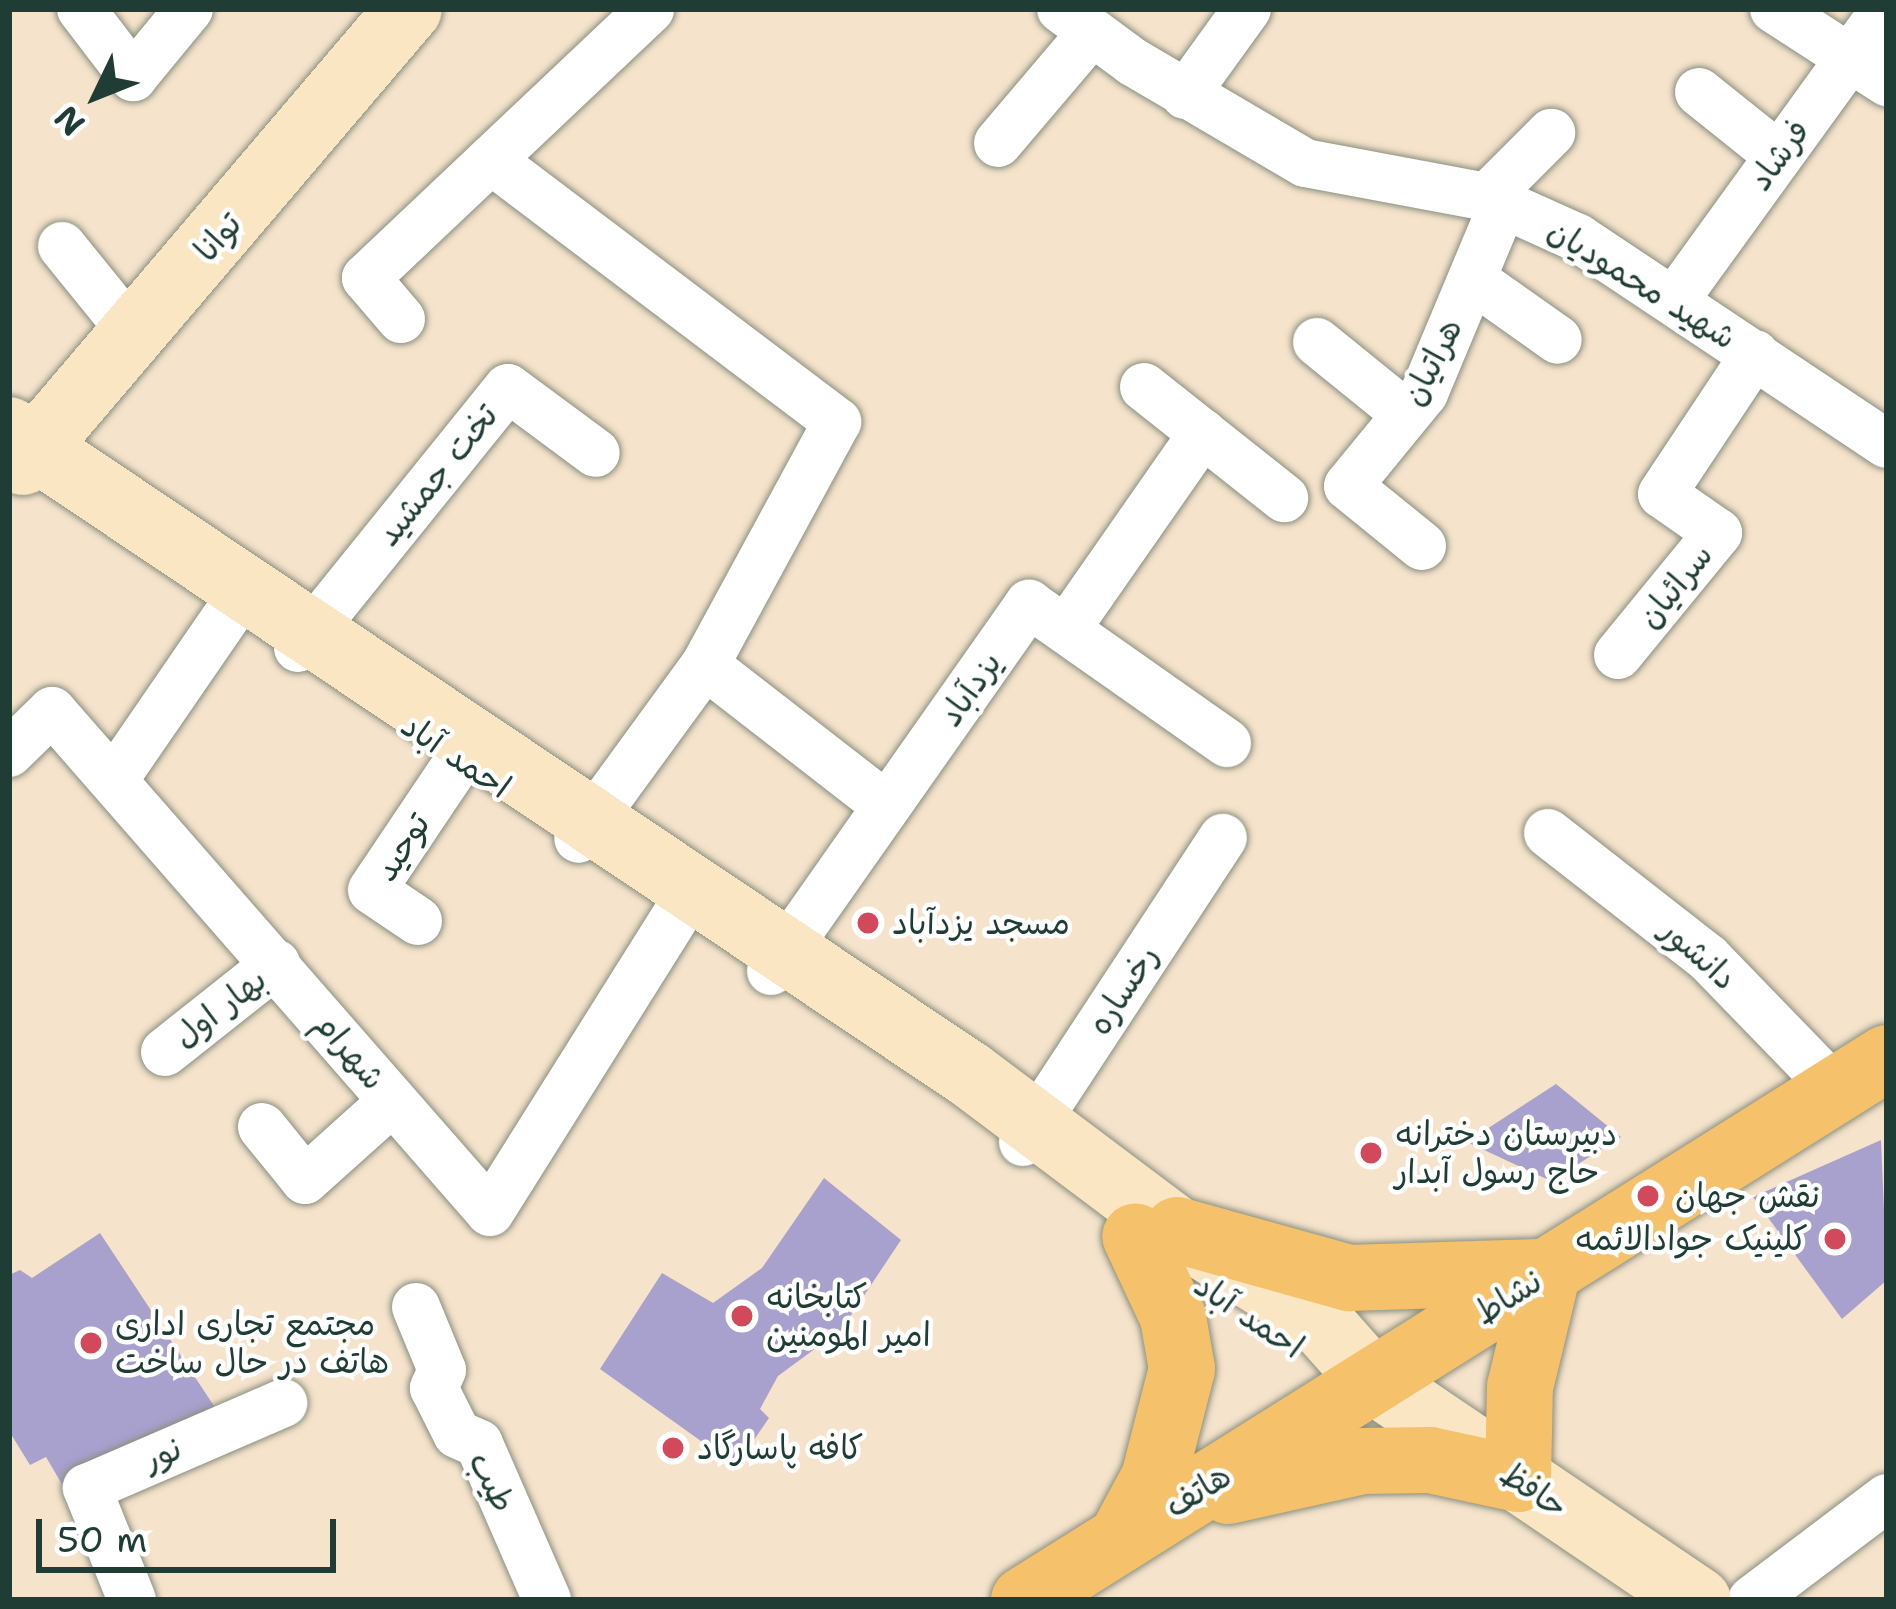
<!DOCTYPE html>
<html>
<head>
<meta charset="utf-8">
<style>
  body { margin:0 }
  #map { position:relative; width:1896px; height:1609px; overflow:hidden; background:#f6e3cb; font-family:"Shantell Sans","Playpen Sans Arabic",sans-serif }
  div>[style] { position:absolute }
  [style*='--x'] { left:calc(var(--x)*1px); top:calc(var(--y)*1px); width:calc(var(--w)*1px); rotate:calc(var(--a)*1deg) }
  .building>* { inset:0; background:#a8a0cd }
  .roads { filter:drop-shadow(0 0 3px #8a9080) drop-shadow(0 0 3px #8a9080) }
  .street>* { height:48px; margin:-24px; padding:0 24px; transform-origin:24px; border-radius:24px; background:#fff }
  .secondary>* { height:66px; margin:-33px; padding:0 33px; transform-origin:33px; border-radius:33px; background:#fbe6c4 }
  .primary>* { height:66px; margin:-33px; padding:0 33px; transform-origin:33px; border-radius:33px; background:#f5c16b }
  .dots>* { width:33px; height:33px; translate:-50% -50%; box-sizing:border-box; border:6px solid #fff; border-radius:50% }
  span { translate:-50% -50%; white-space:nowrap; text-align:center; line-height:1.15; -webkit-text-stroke:9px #fff; paint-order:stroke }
  .street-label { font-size:33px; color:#1f3d34 }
  .poi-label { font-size:33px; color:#1f3d34 }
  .left { translate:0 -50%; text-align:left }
  .right { translate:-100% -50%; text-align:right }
  .frame { position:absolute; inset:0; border:12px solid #1f3d34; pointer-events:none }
  .north { position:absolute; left:36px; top:36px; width:120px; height:120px; -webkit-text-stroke:9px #fff; paint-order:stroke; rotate:227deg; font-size:33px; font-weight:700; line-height:48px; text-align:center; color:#1f3d34 }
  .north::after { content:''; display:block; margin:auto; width:42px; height:54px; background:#1f3d34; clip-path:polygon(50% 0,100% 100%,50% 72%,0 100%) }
  .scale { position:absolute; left:36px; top:1519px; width:300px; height:54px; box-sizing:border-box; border:6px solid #1f3d34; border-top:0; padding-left:15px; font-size:36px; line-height:42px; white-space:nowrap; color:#1f3d34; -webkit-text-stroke:9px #fff; paint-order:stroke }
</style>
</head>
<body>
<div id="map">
  <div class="building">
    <div style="clip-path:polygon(1556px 1084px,1621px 1137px,1551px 1181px,1467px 1142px)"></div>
    <div style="clip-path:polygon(1881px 1140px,1887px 1280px,1842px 1319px,1753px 1197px)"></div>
    <div style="clip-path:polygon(824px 1178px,901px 1240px,839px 1333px,824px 1328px,816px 1348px,778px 1376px,760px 1409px,769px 1418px,736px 1466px,600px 1369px,662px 1273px,713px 1303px,762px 1268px)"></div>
    <div style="clip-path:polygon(100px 1233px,216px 1409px,66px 1491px,46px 1457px,30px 1465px,9px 1431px,9px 1275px,20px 1270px,32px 1278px)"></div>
  </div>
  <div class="roads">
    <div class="street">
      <div style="--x:81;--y:9;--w:86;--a:52.6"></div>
      <div style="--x:133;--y:77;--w:88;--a:-50.5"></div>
      <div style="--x:1061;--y:9;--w:89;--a:36.4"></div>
      <div style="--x:1133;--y:62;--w:199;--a:30.4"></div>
      <div style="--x:1305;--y:163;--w:185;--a:10.6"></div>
      <div style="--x:1487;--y:197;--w:100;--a:24.3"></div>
      <div style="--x:1578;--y:238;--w:371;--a:33.7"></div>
      <div style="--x:1774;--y:9;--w:135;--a:32.9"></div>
      <div style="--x:1699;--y:92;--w:102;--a:38.7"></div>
      <div style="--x:1185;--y:95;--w:106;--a:-54.2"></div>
      <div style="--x:998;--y:143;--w:145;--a:-49.7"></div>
      <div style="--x:491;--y:160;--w:434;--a:37.1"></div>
      <div style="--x:837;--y:422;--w:277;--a:118.5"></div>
      <div style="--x:705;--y:665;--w:215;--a:126.1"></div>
      <div style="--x:1487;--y:197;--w:91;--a:-45"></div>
      <div style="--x:62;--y:246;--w:114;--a:51"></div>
      <div style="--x:1472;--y:279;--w:105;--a:35.3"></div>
      <div style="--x:1674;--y:301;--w:360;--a:-54.1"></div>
      <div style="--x:401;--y:319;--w:54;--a:-130.5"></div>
      <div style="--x:366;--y:278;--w:391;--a:-43.4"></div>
      <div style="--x:1317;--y:342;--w:114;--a:39"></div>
      <div style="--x:1144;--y:387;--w:179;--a:38.4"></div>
      <div style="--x:1422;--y:546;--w:95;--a:-141"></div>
      <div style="--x:1348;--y:486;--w:120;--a:-50.7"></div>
      <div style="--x:1424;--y:393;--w:205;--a:-67.3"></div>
      <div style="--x:1069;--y:625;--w:234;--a:-55.1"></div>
      <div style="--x:298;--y:648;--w:334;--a:-51.1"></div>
      <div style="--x:508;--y:388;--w:109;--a:36.5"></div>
      <div style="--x:1618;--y:655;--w:158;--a:-50.7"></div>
      <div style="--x:1718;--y:533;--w:68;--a:-145.1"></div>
      <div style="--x:1662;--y:494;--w:168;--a:-56.4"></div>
      <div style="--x:705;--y:665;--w:230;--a:37.8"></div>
      <div style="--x:9;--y:753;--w:60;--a:-44.3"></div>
      <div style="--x:52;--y:711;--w:665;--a:48.84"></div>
      <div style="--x:490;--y:1212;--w:358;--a:-57.9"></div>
      <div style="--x:116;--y:777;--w:209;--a:-55.5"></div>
      <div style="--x:1548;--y:833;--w:203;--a:38"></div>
      <div style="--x:1708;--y:958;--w:184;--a:45.9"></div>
      <div style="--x:418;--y:921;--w:55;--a:-146"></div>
      <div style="--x:372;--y:890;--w:158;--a:-56.1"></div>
      <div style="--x:771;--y:971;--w:449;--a:-54.9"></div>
      <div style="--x:1029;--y:604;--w:242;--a:35.1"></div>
      <div style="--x:165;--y:1052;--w:142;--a:-38.4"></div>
      <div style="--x:262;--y:1127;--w:68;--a:50.9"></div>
      <div style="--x:305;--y:1180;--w:118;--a:-41.9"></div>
      <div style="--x:1023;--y:1142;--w:364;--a:-56.7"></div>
      <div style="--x:416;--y:1307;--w:68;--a:67.6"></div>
      <div style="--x:442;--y:1370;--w:20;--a:114"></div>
      <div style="--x:434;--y:1388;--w:51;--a:63.4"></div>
      <div style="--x:457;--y:1434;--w:24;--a:24"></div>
      <div style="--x:479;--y:1444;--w:170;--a:66.4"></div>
      <div style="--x:132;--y:1600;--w:121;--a:-111.9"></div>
      <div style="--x:87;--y:1488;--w:214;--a:-23.4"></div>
      <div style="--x:1752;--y:1600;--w:169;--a:-37.1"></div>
    </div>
    <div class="secondary">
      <div style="--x:9;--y:430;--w:1156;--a:33.86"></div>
      <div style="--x:969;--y:1074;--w:260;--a:36.9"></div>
      <div style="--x:1177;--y:1230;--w:163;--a:31.9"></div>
      <div style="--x:1315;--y:1316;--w:84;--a:48.4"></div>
      <div style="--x:1371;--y:1379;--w:395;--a:34.1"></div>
      <div style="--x:23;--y:462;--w:595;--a:-49.57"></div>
    </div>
    <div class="primary">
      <div style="--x:1177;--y:1230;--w:179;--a:15.6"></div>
      <div style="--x:1349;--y:1278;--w:189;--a:-1.8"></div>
      <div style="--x:1228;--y:1491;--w:138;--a:-12.5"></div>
      <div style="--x:1363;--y:1461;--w:67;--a:-0.9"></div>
      <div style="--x:1430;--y:1460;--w:90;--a:12.2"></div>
      <div style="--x:1518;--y:1479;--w:92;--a:-88.8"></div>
      <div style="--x:1520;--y:1387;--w:119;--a:-76.4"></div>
      <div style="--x:1121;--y:1539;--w:69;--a:-61.6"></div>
      <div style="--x:1154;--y:1478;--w:113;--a:-75.6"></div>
      <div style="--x:1182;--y:1369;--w:53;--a:-99.8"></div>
      <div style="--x:1173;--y:1317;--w:89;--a:-115.1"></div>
      <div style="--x:1024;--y:1600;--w:1019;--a:-32.13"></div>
    </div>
  </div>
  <div class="dots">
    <div style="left:868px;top:923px;background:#d1495b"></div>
    <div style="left:1371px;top:1153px;background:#d1495b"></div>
    <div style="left:1648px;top:1196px;background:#d1495b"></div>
    <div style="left:1835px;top:1239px;background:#d1495b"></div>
    <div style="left:742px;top:1316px;background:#d1495b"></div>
    <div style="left:91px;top:1343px;background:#d1495b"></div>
    <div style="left:673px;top:1448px;background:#d1495b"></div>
  </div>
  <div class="street-label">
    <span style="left:1779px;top:155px;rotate:-54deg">فرشاد</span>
    <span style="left:218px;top:237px;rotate:-49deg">توانا</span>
    <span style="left:1642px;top:284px;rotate:32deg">شهید محمودیان</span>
    <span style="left:1432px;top:362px;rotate:-63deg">هراتیان</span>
    <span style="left:437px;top:475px;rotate:-51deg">تخت جمشید</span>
    <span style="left:1675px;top:586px;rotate:-51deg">سرائیان</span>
    <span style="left:970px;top:689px;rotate:-55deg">یزدآباد</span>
    <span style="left:456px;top:756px;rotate:34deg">احمد آباد</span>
    <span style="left:402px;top:847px;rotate:-57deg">توحید</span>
    <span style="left:1699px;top:954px;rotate:42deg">دانشور</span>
    <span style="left:1123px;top:990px;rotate:-57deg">رخساره</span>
    <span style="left:220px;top:1008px;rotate:-38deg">بهار اول</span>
    <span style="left:350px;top:1051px;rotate:50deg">شهرام</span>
    <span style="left:1508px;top:1297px;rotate:-32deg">نشاط</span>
    <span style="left:1249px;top:1316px;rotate:34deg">احمد آباد</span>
    <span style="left:162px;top:1454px;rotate:-23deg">نور</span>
    <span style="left:492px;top:1482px;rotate:63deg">طیب</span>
    <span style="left:1534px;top:1490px;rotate:34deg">حافظ</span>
    <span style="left:1198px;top:1491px;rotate:-32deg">هاتف</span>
  </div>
  <div class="poi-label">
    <span class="left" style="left:892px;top:923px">مسجد یزدآباد</span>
    <span class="left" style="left:1395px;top:1153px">دبیرستان دخترانه<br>حاج رسول آبدار</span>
    <span class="left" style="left:1675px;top:1196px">نقش جهان</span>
    <span class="right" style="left:1808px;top:1239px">کلینیک جوادالائمه</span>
    <span class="left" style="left:766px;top:1316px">کتابخانه<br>امیر المومنین</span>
    <span class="left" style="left:115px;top:1343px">مجتمع تجاری اداری<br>هاتف در حال ساخت</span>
    <span class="left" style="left:697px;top:1448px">کافه پاسارگاد</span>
  </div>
  <div class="frame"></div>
  <div class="north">N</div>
  <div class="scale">50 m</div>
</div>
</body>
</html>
